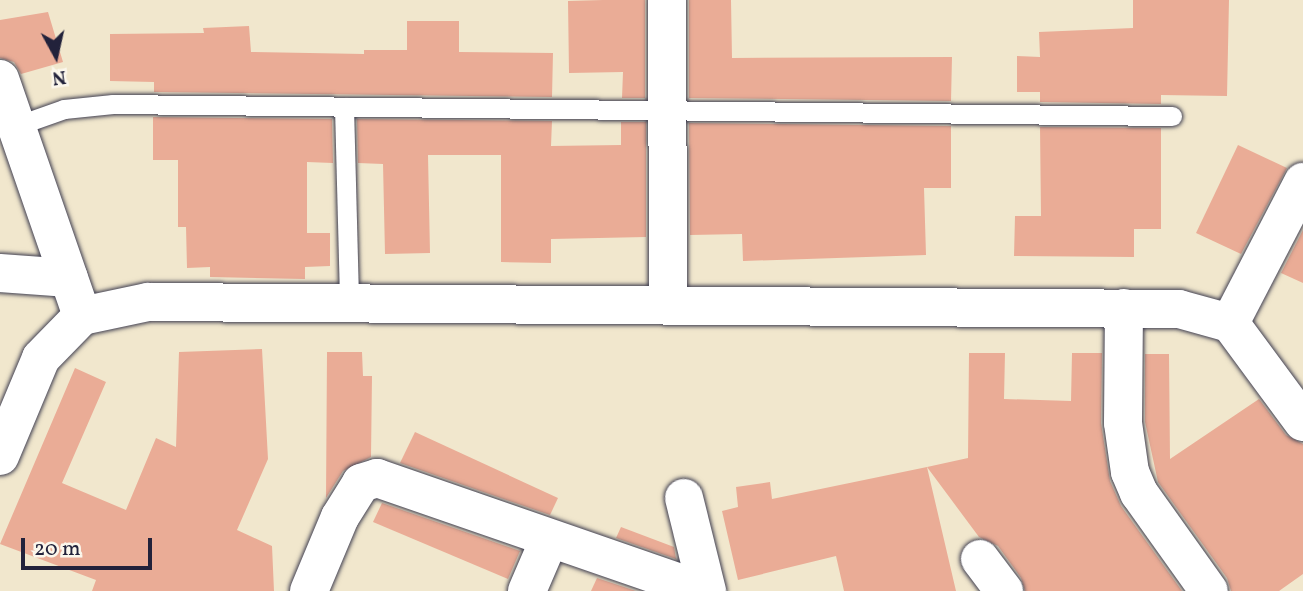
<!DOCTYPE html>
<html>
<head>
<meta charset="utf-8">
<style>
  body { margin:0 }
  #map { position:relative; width:1303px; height:591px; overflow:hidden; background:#f1e7cd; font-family:Vollkorn,serif }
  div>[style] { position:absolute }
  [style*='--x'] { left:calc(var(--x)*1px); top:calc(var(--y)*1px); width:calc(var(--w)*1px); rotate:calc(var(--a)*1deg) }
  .building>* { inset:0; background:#eaac96 }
  .roads { filter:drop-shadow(0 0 2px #414051) drop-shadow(0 0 2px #414051) }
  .service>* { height:19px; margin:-9.5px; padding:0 9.5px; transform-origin:9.5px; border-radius:9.5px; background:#fff }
  .minor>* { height:38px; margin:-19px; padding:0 19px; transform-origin:19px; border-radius:19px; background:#fff }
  span { translate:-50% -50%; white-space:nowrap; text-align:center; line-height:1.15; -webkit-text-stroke:5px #fbf7ec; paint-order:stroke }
  .north { position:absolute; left:21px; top:21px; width:70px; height:70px; -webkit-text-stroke:5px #fbf7ec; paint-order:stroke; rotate:172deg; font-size:19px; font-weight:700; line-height:28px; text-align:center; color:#22223b }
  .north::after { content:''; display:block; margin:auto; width:24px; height:32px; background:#22223b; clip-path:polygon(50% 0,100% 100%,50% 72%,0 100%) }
  .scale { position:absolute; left:21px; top:538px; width:131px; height:32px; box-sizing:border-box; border:4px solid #22223b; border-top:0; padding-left:9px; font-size:21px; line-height:24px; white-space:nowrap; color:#22223b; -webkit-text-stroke:5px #fbf7ec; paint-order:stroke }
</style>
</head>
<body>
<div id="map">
  <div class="building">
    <div style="clip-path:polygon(603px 0,645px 0,645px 98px,622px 98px,623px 72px,569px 73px,568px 1px)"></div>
    <div style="clip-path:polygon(689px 0,731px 0,732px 58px,952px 57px,951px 101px,689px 98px)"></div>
    <div style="clip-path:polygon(1133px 0,1229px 0,1227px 96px,1161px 95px,1161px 104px,1040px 102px,1040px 92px,1017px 92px,1017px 56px,1040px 57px,1039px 32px,1133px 28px)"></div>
    <div style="clip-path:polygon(48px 12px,63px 62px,21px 74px,14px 62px,0 58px,0 20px)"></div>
    <div style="clip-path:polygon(407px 21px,459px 21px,459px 52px,553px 53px,552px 97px,154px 92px,154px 82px,110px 81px,110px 34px,204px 33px,203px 28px,249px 26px,251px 52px,364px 54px,364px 50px,407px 50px)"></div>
    <div style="clip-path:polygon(153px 117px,332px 119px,333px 163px,307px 162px,307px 233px,330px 233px,330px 266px,305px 267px,305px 279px,210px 277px,210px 267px,187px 268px,186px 227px,178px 227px,178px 160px,153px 160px)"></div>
    <div style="clip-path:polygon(357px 119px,552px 121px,551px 146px,621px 145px,621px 122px,646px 122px,646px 237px,551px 239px,551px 263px,501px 262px,501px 155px,428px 155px,430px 253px,385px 254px,383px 164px,358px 163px)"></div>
    <div style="clip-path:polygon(689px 123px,951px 126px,951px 188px,924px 188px,926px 255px,743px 261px,742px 234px,690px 235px)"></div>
    <div style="clip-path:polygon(1040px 127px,1161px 128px,1161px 229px,1134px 229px,1134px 257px,1014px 256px,1015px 216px,1041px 216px)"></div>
    <div style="clip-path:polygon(1238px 145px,1287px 168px,1241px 254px,1196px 233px)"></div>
    <div style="clip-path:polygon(1303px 230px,1303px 283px,1281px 273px)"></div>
    <div style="clip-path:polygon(262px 349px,268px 459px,237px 530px,272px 546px,274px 591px,92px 591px,96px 580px,0 544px,75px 368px,106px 382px,62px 483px,126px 510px,156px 438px,176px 447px,179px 352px)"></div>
    <div style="clip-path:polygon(327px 352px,362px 352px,363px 376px,372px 376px,371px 457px,343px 471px,326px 498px)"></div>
    <div style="clip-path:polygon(969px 353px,1005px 353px,1004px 399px,1071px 401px,1072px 353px,1102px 353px,1101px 423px,1110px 481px,1121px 506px,1182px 591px,1025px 591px,1021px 578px,998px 546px,979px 537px,927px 467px,968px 458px)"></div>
    <div style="clip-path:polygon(1145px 354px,1169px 354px,1170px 459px,1259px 399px,1286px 435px,1303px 444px,1303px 574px,1279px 591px,1231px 591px,1227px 578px,1158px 482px,1145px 422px)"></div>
    <div style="clip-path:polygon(415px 432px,558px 498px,550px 515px,400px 463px)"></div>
    <div style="clip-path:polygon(927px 467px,956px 591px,844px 591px,836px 556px,738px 580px,722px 511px,738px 507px,736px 487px,770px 482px,772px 499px)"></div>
    <div style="clip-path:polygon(382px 503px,520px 551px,508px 579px,373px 522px)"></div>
    <div style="clip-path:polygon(621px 527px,674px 547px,676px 559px,616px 538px)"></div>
    <div style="clip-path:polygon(597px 578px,636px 591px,591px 591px)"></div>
  </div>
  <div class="roads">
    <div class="service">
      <div style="--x:344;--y:107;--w:196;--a:88.5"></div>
      <div style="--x:16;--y:126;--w:51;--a:-19.5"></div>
      <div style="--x:64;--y:109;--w:49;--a:-5.8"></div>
      <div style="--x:113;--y:104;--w:1059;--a:0.65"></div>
    </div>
    <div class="minor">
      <div style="--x:667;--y:0;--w:305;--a:89.8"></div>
      <div style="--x:0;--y:79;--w:251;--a:70.9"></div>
      <div style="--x:0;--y:273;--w:69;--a:4.1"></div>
      <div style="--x:1124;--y:308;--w:115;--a:90.5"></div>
      <div style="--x:1123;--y:423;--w:49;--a:81.9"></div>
      <div style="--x:1130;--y:472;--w:23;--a:67"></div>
      <div style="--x:1139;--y:493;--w:120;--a:54.5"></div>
      <div style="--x:1230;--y:323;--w:159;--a:-62.6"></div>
      <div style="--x:0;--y:456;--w:106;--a:-67.3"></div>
      <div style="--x:41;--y:358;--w:59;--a:-45.7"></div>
      <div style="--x:82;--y:316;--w:67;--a:-12"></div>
      <div style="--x:148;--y:302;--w:1031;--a:0.39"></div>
      <div style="--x:1179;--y:309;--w:53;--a:15.4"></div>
      <div style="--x:1230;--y:323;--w:123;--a:53.6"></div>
      <div style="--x:684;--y:498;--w:96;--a:76.1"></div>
      <div style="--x:980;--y:559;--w:40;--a:53"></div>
      <div style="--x:309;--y:591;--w:80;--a:-67.3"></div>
      <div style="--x:340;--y:517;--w:40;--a:-58"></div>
      <div style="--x:361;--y:483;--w:17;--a:-17"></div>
      <div style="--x:377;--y:478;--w:345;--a:19.1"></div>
      <div style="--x:527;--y:591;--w:56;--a:-66.7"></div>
    </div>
  </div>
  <div class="north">N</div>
  <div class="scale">20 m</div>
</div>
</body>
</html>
